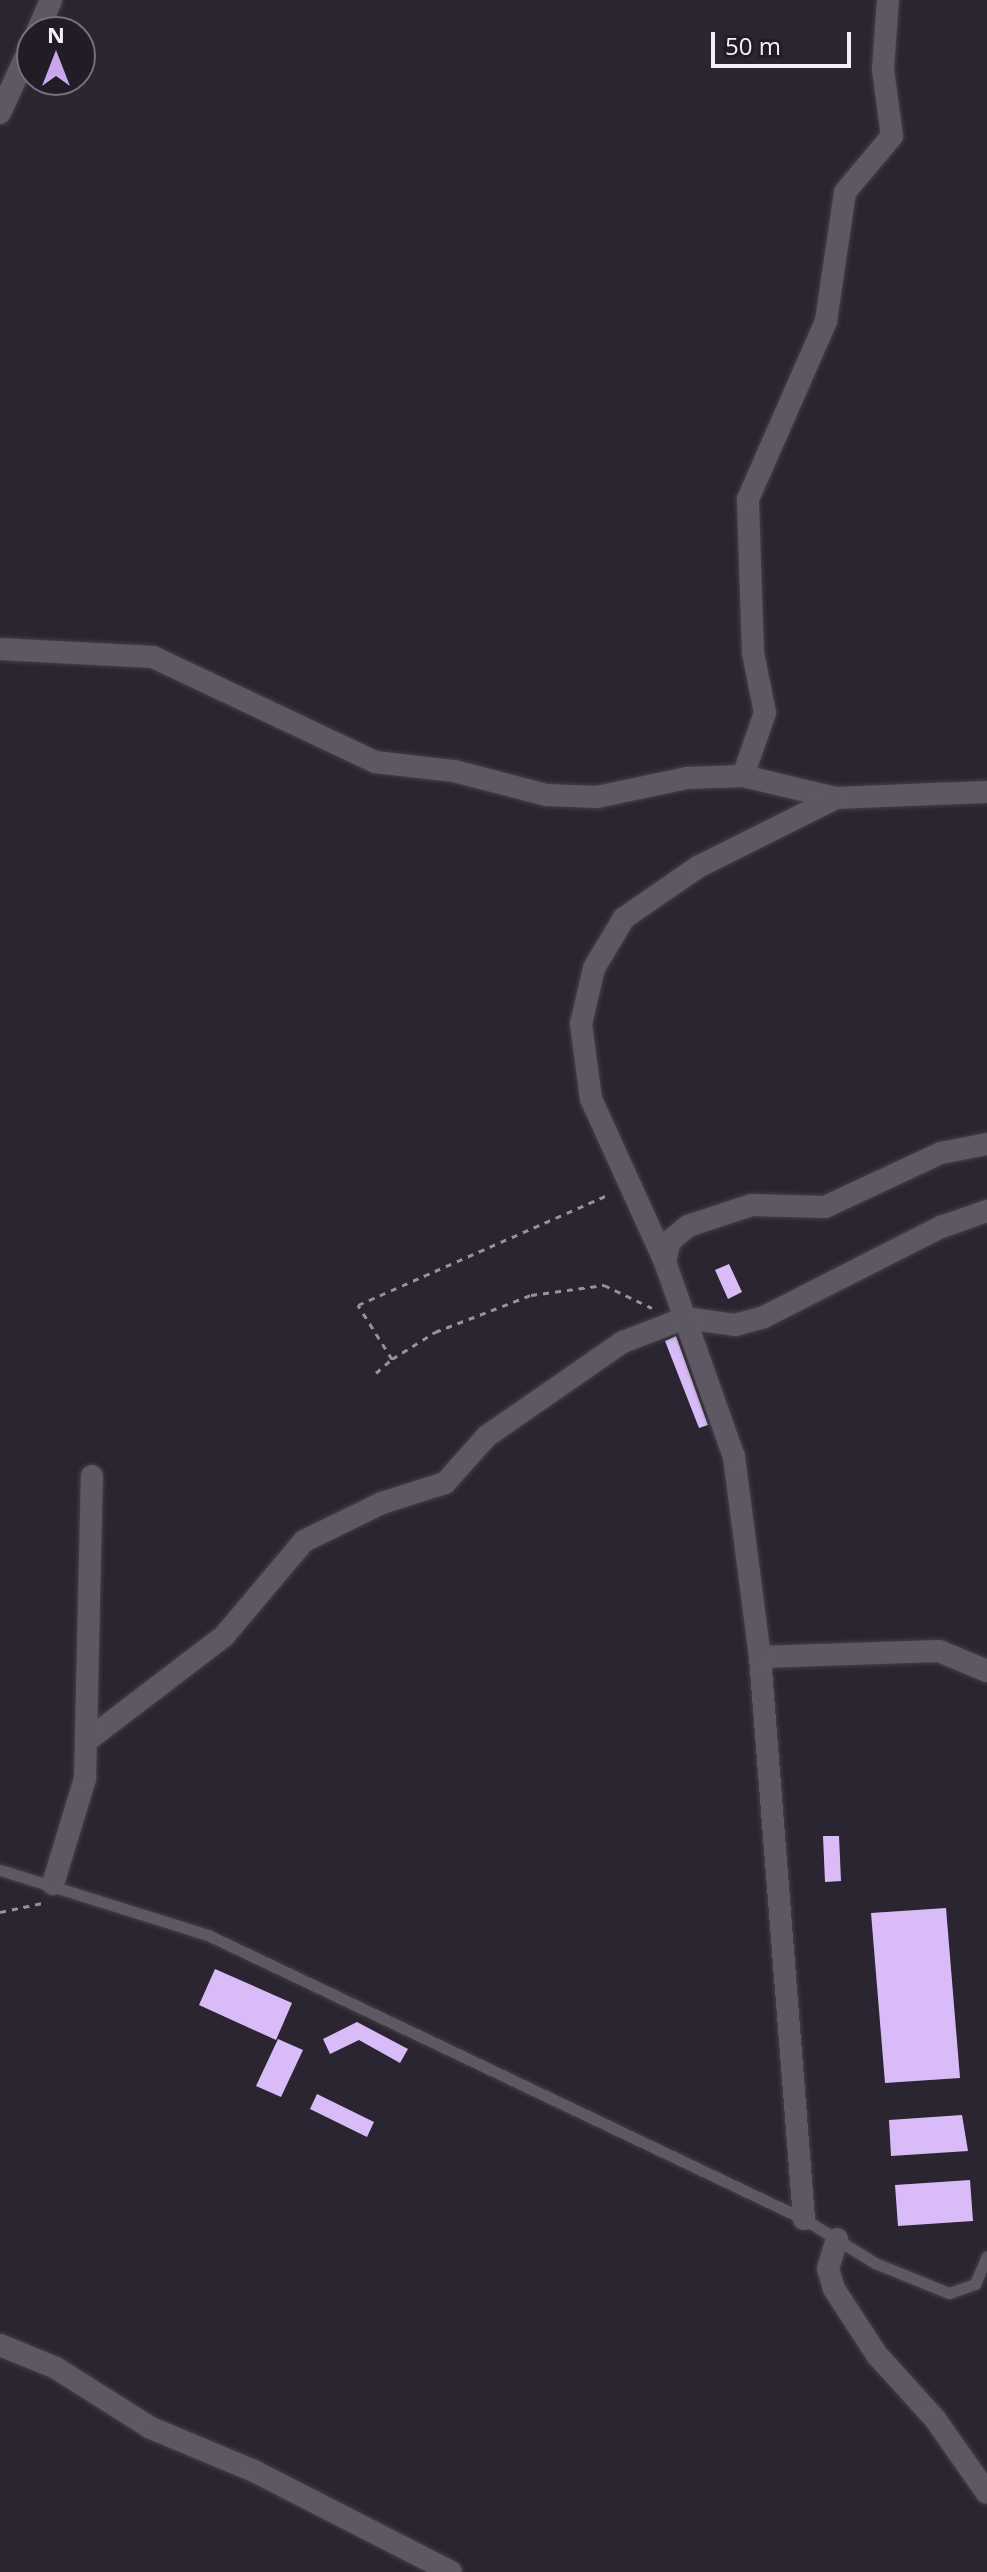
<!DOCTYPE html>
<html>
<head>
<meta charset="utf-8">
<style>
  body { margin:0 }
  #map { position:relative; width:987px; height:2572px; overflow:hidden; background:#2a2530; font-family:"Open Sans",sans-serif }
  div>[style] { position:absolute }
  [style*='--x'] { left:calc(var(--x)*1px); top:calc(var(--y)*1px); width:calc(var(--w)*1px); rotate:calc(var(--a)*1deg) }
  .building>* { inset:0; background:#d9bcf7 }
  .path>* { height:3px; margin-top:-1.5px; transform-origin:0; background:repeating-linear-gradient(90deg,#96929b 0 6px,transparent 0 12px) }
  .roads { filter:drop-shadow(0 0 2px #444048) drop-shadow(0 0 2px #444048) }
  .lane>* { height:11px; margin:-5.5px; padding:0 5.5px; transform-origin:5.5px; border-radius:5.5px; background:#5e5864 }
  .street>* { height:22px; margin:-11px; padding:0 11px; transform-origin:11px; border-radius:11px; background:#5e5864 }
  span { translate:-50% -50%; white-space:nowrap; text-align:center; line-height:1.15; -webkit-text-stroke:8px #211c26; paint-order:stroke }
  .north { position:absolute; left:16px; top:16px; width:80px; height:80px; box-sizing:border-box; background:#211c26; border:2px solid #75717a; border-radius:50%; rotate:0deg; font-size:22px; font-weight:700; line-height:32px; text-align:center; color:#f3f0f7 }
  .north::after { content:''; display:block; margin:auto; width:28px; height:36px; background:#c9a5ee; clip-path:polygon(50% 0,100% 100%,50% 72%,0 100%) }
  .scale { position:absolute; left:711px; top:32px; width:140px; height:36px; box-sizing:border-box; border:4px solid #f3f0f7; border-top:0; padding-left:10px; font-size:24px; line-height:28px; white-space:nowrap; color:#f3f0f7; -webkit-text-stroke:6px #211c26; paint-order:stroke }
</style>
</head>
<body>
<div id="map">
  <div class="building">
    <div style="clip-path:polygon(729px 1264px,742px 1292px,728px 1299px,715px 1270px)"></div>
    <div style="clip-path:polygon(676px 1336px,708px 1425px,699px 1428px,665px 1341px)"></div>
    <div style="clip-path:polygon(823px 1836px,839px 1836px,841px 1881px,825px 1882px)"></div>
    <div style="clip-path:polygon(946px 1908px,960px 2078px,885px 2083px,871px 1913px)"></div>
    <div style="clip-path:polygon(215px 1969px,292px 2003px,276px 2040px,199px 2005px)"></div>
    <div style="clip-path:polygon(357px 2022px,408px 2049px,400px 2063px,359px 2040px,330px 2054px,323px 2039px)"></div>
    <div style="clip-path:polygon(278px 2039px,303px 2050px,281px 2097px,256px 2086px)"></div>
    <div style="clip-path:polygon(317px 2094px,374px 2122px,367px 2137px,310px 2109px)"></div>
    <div style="clip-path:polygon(962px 2115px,968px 2151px,891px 2156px,889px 2120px)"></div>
    <div style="clip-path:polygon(970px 2180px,973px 2221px,898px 2226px,895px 2185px)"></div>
  </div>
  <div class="path">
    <div style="--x:392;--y:1359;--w:51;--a:-32.1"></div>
    <div style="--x:435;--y:1332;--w:103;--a:-21.1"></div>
    <div style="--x:531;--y:1295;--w:74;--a:-7.8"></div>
    <div style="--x:604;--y:1285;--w:53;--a:25.6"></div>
    <div style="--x:376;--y:1373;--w:21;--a:-41"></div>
    <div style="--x:392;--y:1359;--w:64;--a:-122.2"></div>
    <div style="--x:358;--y:1305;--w:275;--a:-23.8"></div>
    <div style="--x:0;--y:1912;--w:48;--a:-12"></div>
  </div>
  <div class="roads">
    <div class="lane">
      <div style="--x:0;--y:1870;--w:218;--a:17.4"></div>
      <div style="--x:208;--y:1935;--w:660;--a:25.48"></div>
      <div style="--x:804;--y:2219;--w:84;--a:31.8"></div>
      <div style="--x:875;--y:2263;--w:80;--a:22.1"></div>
      <div style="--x:949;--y:2293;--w:28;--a:-19"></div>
      <div style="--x:975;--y:2284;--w:30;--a:-67"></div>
    </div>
    <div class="street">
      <div style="--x:37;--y:32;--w:35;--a:-66"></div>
      <div style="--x:0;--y:113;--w:77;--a:-65.4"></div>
      <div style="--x:0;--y:649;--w:153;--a:3"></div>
      <div style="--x:153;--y:657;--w:246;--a:25.3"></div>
      <div style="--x:375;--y:762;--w:80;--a:6.5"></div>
      <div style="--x:454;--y:771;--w:95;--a:14.6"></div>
      <div style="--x:546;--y:795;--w:51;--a:2.2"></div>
      <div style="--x:597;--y:797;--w:92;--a:-11.9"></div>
      <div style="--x:687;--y:778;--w:56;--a:-2"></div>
      <div style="--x:743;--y:776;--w:96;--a:13.3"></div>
      <div style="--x:836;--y:798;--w:151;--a:-2.3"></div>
      <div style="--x:743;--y:776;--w:67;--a:-70.8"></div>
      <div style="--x:765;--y:713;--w:61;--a:-101.3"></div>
      <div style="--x:753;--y:653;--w:154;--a:-91.9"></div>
      <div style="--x:748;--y:499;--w:194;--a:-66.3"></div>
      <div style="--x:826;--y:321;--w:130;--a:-81.6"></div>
      <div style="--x:845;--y:192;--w:73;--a:-50"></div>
      <div style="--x:892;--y:136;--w:68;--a:-97.7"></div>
      <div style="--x:883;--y:69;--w:69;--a:-85.9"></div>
      <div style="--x:665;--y:1262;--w:22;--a:-77"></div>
      <div style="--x:670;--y:1241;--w:23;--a:-40"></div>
      <div style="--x:688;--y:1226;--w:67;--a:-18.2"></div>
      <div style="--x:752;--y:1205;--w:73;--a:1.6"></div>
      <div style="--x:825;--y:1207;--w:128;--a:-25"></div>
      <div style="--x:941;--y:1153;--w:47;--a:-11.1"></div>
      <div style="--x:760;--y:1657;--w:179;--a:-1.9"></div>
      <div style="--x:939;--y:1651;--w:52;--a:22.6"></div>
      <div style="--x:89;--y:1739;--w:170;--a:-37.3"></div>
      <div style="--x:224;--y:1636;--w:124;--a:-49.9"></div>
      <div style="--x:304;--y:1541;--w:87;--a:-26"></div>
      <div style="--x:382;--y:1503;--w:66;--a:-17.6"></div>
      <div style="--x:445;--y:1483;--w:63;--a:-48.2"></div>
      <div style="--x:487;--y:1436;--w:165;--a:-34.7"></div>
      <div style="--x:623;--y:1342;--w:66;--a:-21.2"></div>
      <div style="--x:685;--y:1318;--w:50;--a:8"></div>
      <div style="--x:735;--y:1325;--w:30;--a:-15"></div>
      <div style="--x:764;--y:1317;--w:199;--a:-27"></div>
      <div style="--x:941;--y:1227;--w:49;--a:-19.2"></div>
      <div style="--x:53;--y:1884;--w:110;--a:-73.1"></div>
      <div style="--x:85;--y:1779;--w:303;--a:-88.7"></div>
      <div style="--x:804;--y:2219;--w:564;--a:-94.48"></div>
      <div style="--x:760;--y:1657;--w:202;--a:-97.4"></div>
      <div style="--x:734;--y:1457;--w:207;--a:-109.5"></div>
      <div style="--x:665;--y:1262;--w:179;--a:-114.4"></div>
      <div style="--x:591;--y:1099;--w:76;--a:-97.6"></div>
      <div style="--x:581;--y:1024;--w:57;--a:-76.9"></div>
      <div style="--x:594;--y:968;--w:58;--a:-59"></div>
      <div style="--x:624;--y:918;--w:90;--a:-34.6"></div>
      <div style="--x:698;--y:867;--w:154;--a:-26.6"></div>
      <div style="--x:837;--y:2239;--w:31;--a:107"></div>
      <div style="--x:828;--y:2269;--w:21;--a:73"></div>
      <div style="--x:834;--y:2289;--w:79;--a:56.9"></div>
      <div style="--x:877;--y:2355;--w:86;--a:47.8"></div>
      <div style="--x:935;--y:2419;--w:90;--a:54.9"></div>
      <div style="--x:0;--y:2345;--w:61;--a:22.3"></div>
      <div style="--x:56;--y:2368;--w:112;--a:32.3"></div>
      <div style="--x:151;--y:2428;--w:112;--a:22.7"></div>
      <div style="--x:254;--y:2471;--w:221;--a:27.1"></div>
    </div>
  </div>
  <div class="north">N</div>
  <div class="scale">50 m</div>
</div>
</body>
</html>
